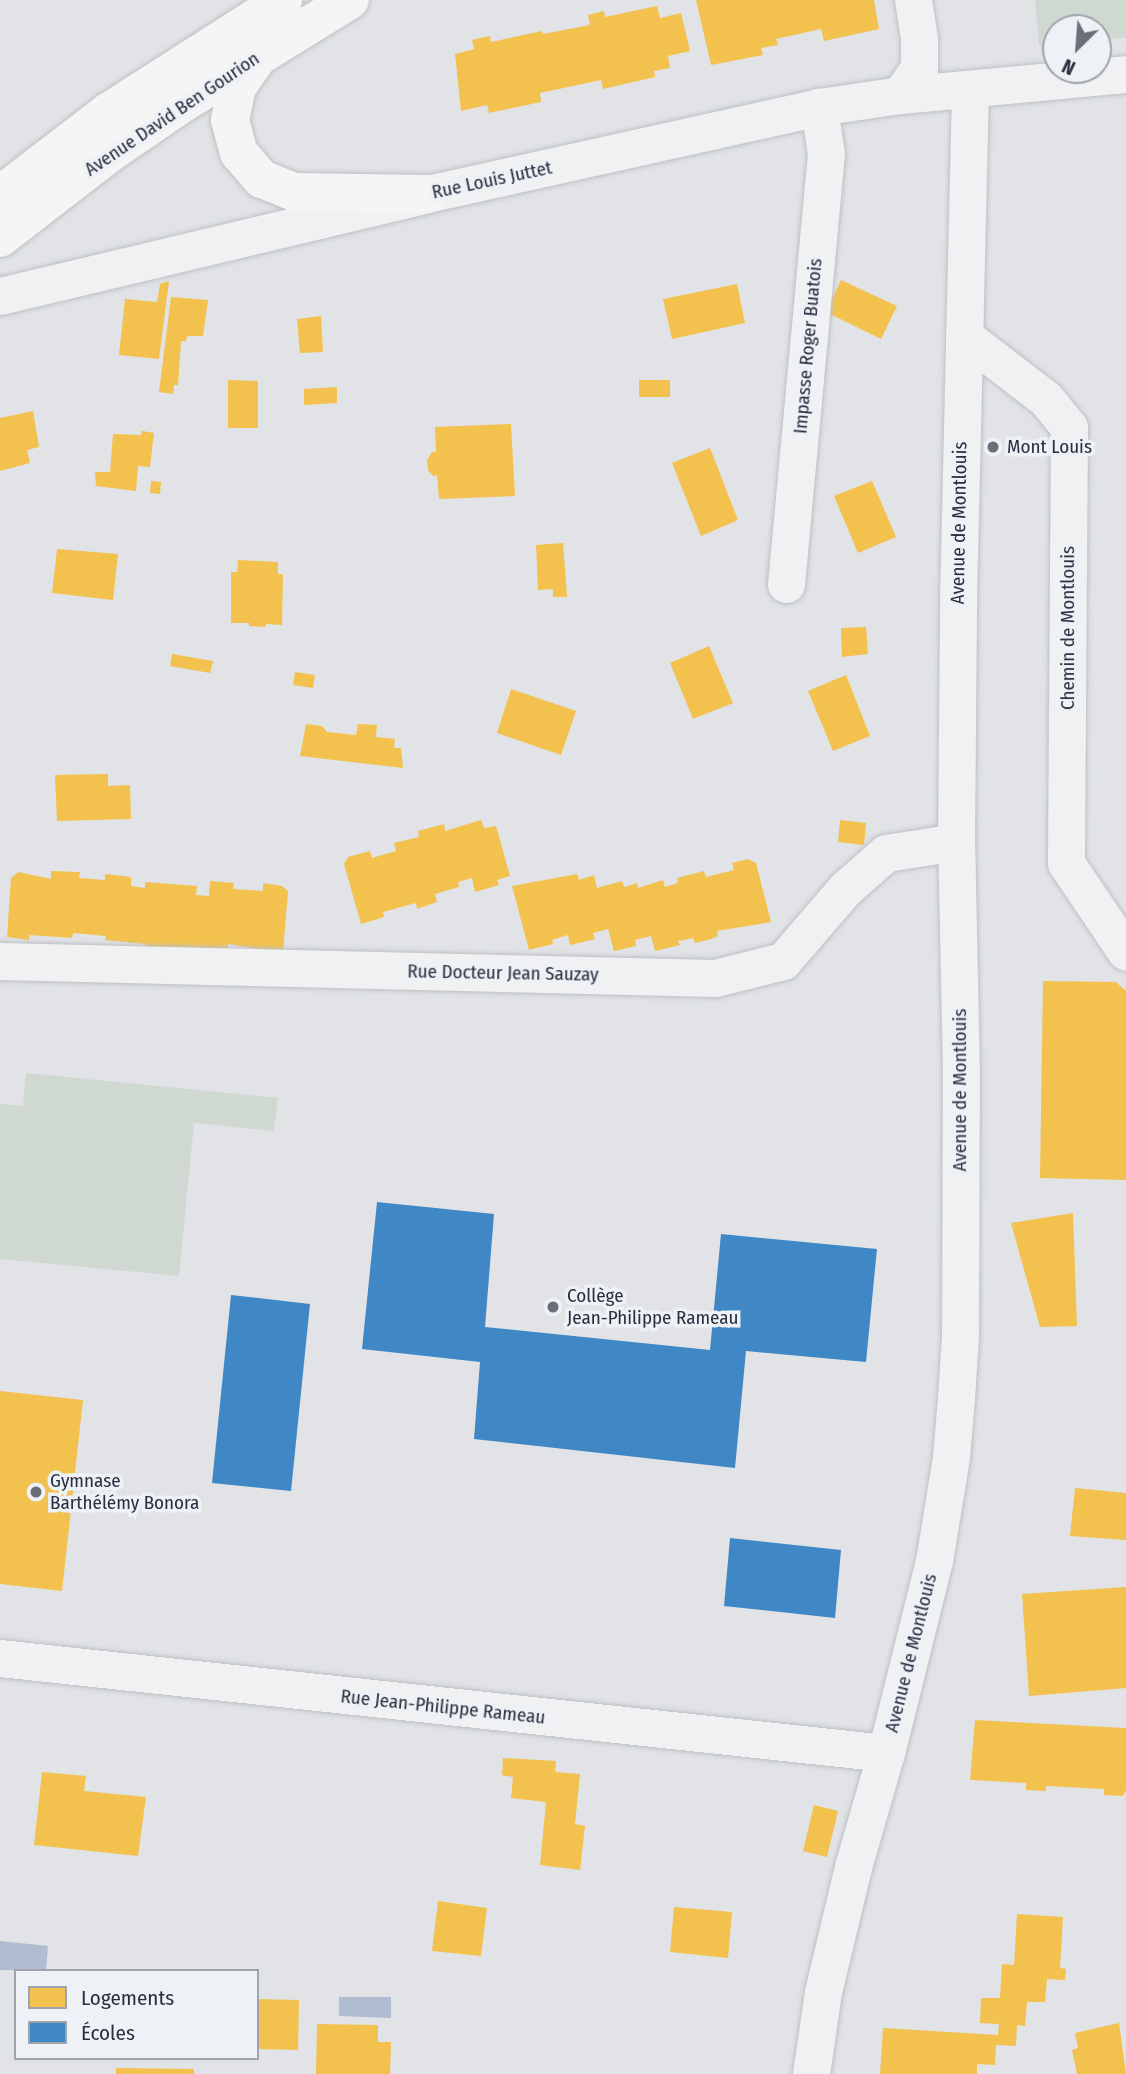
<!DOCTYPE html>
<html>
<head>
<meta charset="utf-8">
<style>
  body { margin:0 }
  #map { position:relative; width:1126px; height:2074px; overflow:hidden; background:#e1e3e6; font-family:"Fira Sans Condensed",sans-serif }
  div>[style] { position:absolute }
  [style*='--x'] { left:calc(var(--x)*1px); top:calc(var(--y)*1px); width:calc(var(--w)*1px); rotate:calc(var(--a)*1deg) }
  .green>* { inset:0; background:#d0d9d1 }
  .water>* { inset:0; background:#b0bdd0 }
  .homes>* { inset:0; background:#f2c14e }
  .schools>* { inset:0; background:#3f88c5 }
  .roads { filter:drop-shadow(0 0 2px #bec0c3) drop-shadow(0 0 2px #bec0c3) }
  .minor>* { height:37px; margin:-18.5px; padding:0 18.5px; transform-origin:18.5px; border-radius:18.5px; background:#f0f1f2 }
  .major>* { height:38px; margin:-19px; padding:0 19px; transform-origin:19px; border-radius:19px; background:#f5f5f6 }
  .dots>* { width:19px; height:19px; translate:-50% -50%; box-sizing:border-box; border:4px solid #eef1f5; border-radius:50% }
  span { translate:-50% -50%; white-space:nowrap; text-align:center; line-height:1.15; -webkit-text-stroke:7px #eef1f5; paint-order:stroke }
  .street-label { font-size:19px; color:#282f3e }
  .poi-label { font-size:19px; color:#282f3e }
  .left { translate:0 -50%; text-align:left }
  .legend { position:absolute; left:14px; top:1969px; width:245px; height:91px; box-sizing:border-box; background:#eef1f5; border:2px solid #9fa3ac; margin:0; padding:9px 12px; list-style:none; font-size:21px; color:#282f3e }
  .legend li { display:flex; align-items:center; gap:14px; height:35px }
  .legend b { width:35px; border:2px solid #9fa3ac }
  .north { position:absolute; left:1042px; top:14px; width:70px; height:70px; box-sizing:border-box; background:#eef1f5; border:2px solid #9fa3ac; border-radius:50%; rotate:205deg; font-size:19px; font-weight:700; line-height:28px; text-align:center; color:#282f3e }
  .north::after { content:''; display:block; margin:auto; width:24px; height:32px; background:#696e79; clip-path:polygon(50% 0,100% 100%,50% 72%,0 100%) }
</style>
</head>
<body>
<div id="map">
  <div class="green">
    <div style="clip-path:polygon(1035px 0,1126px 0,1126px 38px,1098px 40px,1098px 28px,1056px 28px,1056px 44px,1039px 45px)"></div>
    <div style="clip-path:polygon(26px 1073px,278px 1098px,274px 1131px,194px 1123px,179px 1276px,0 1259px,0 1104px,23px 1106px)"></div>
  </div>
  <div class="water">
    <div style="clip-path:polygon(0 1941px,48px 1946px,46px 1971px,0 1970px)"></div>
    <div style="clip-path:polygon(339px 1997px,391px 1997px,391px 2018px,339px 2016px)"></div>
  </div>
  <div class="homes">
    <div style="clip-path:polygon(696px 0,874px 0,879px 29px,824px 41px,821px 29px,776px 39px,778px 45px,761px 48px,763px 55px,711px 65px)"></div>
    <div style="clip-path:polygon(657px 6px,660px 18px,681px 13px,690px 51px,668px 56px,670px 68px,654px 71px,655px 77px,603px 89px,601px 80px,540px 93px,541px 102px,489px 113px,487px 105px,461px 111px,455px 54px,474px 49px,472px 40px,490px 36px,491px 42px,542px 31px,543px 34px,590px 25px,588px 15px,604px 11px,605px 17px)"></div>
    <div style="clip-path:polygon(841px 280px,897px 306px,881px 339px,826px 312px)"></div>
    <div style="clip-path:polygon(169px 281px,159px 359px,119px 355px,125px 299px,157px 302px,160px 284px)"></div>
    <div style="clip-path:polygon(737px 284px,745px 323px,672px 339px,663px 299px)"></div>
    <div style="clip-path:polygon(171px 297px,208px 300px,203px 336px,187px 336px,186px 341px,181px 341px,178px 385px,174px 385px,173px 394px,159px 392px)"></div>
    <div style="clip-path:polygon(321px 316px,323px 352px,300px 353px,297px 319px)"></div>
    <div style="clip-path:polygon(228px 380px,258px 381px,258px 428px,228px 428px)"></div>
    <div style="clip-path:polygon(639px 380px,670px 380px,670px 397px,639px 397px)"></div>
    <div style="clip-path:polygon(337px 387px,337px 403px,304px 405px,304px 389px)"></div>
    <div style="clip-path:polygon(33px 411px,39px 447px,27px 450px,30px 463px,0 471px,0 418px)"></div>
    <div style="clip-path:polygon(511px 424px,515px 496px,439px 499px,437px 475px,433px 476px,428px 470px,427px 460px,432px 452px,436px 452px,435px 427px)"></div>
    <div style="clip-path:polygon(142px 431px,154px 433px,150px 467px,138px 466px,136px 491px,96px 486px,95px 472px,110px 472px,113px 434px,141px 435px)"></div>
    <div style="clip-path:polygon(710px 448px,738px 520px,701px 536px,672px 463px)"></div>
    <div style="clip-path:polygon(151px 481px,161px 482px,160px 494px,150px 493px)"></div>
    <div style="clip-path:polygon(872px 481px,896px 537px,858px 553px,834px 496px)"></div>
    <div style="clip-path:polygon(563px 543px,567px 597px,553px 597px,553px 589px,538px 590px,536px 545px)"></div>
    <div style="clip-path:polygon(57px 549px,118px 554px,113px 600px,52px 593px)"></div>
    <div style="clip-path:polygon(238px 560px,278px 562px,278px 574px,283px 574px,282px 625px,266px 624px,265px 627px,249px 626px,249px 623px,231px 623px,231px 572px,237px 572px)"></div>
    <div style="clip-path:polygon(866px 627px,868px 654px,842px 657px,841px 628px)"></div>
    <div style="clip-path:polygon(709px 646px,733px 703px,693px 719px,670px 663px)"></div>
    <div style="clip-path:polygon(172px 654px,213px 661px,210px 673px,170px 666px)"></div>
    <div style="clip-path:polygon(295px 672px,315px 675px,313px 688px,293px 685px)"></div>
    <div style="clip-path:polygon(846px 675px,870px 736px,833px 751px,808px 691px)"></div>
    <div style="clip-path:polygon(511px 689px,576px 711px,561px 755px,497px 733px)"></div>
    <div style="clip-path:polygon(306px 724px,322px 726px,327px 732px,356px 735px,358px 724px,377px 725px,376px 737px,395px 739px,394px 748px,401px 748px,403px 768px,300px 756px)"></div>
    <div style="clip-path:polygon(108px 774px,108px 786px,130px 785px,131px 819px,57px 821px,55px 775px)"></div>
    <div style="clip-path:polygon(481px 820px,484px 828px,496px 826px,510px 876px,497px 880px,499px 885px,475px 892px,472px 878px,458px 882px,459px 887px,435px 894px,437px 902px,417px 909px,416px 903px,383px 912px,384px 917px,361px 924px,344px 864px,348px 857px,370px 851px,372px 858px,396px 851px,394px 843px,419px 837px,418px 831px,444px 824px,445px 831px)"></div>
    <div style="clip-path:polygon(840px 820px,866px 823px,864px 845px,838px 842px)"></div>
    <div style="clip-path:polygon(748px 859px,756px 863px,771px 922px,717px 931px,718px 936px,711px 939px,695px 943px,693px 938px,678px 941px,680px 945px,655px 951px,651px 936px,635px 940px,636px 946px,614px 951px,608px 929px,593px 933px,595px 939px,570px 945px,568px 935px,552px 940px,553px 944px,529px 950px,512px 886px,577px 874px,579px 880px,594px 875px,597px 888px,622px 881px,624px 887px,637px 883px,638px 888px,663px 880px,665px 887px,678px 883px,677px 878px,704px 871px,706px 877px,734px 870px,732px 863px)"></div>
    <div style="clip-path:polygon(51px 871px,80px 872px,79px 878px,105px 880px,105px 874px,131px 877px,131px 886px,145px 888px,145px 882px,197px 886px,196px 895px,209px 896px,210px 881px,234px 883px,233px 889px,263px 891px,263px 883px,282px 886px,288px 891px,283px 953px,228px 944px,227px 950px,190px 947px,190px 952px,145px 948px,145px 944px,105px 940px,106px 936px,73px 933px,72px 938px,29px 935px,29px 940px,7px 937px,11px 878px,18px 872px,51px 879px)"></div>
    <div style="clip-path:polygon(1043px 981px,1116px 982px,1126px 991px,1126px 1180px,1040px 1178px)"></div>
    <div style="clip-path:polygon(1073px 1213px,1077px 1326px,1040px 1327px,1011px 1223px)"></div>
    <div style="clip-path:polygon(0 1391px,83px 1400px,62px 1591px,0 1584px)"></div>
    <div style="clip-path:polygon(1075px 1488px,1126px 1493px,1126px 1540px,1070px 1536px)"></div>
    <div style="clip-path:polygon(1126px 1587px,1126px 1688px,1029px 1696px,1022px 1594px)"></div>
    <div style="clip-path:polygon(975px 1720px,1126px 1728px,1126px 1790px,1123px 1796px,1104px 1795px,1104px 1789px,1046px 1786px,1046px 1791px,1026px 1790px,1026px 1783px,970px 1780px)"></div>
    <div style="clip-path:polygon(503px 1758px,556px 1761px,555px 1772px,580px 1774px,575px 1824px,585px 1826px,580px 1870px,540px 1865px,546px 1802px,511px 1798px,513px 1777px,502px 1775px)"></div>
    <div style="clip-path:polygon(42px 1772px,86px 1776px,84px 1791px,146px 1797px,138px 1856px,34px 1845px)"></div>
    <div style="clip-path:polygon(814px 1805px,838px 1811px,827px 1857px,803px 1851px)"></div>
    <div style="clip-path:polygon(438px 1901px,487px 1908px,481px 1956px,432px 1951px)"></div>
    <div style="clip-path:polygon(674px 1907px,732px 1912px,728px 1958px,670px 1952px)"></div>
    <div style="clip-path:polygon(1017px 1914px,1063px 1917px,1060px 1968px,1066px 1969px,1065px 1980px,1047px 1979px,1045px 2002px,1027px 2002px,1025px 2026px,1017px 2025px,1016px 2046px,996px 2045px,995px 2065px,977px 2064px,977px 2074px,880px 2074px,883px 2028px,998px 2035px,999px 2024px,980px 2023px,981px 1998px,1000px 1998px,1002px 1964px,1014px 1965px)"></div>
    <div style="clip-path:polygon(257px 1999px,299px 2000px,298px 2050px,257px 2049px)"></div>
    <div style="clip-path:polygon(1119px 2023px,1126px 2074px,1077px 2074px,1072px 2050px,1078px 2048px,1075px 2033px)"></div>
    <div style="clip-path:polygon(317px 2024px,378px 2025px,378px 2042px,391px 2042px,390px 2074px,316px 2074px)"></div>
    <div style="clip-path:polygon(116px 2068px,194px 2069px,194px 2074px,116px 2074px)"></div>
  </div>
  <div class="schools">
    <div style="clip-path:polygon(377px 1202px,494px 1214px,485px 1327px,710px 1350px,721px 1234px,877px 1249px,866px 1362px,746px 1351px,735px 1468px,474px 1439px,480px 1362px,362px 1349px)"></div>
    <div style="clip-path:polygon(231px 1295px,310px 1304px,291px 1491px,212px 1483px)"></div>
    <div style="clip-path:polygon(730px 1538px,841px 1550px,835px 1618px,724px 1606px)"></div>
  </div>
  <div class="roads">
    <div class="minor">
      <div style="--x:900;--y:95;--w:33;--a:-55"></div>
      <div style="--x:919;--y:68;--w:30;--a:-90"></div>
      <div style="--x:919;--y:38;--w:38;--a:-99"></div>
      <div style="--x:0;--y:296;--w:439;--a:-13.4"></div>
      <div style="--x:427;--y:194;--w:402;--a:-12.5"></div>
      <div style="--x:819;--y:107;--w:82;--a:-8.4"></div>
      <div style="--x:900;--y:95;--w:227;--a:-5.3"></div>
      <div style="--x:964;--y:336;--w:103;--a:37.5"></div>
      <div style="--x:1046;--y:399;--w:36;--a:51"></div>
      <div style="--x:1069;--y:427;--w:436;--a:90.4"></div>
      <div style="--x:1066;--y:863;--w:107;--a:56"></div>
      <div style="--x:786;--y:584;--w:432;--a:-84.7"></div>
      <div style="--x:826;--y:154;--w:48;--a:-98.5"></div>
      <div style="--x:0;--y:961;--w:715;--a:1.36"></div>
      <div style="--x:715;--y:978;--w:70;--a:-14"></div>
      <div style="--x:783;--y:961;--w:95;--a:-49.3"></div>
      <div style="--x:845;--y:889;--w:55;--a:-41.3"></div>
      <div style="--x:886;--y:853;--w:71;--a:-8.9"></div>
      <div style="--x:0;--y:1658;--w:891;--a:6.12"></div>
      <div style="--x:811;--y:2074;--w:83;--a:-81.7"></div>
      <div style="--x:823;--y:1992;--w:129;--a:-76.5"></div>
      <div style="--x:853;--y:1867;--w:119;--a:-73.9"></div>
      <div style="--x:886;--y:1753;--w:198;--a:-76"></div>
      <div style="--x:934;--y:1561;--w:105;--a:-80.7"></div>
      <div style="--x:951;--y:1457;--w:59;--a:-85.2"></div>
      <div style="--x:956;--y:1398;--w:62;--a:-86.3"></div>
      <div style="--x:960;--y:1336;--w:263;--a:-89.8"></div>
      <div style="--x:961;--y:1073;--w:231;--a:-91.2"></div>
      <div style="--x:956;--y:842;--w:243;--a:-89.5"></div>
      <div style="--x:958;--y:599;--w:509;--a:-88.65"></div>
    </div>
    <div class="major">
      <div style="--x:258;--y:57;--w:37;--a:125"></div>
      <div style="--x:237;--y:87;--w:34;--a:102"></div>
      <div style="--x:230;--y:120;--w:34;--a:75"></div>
      <div style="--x:239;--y:153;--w:35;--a:49"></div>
      <div style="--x:262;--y:179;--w:35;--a:22"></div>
      <div style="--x:295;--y:192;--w:132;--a:0.9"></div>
      <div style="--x:0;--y:195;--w:136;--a:-37.5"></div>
      <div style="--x:108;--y:112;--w:208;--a:-32.6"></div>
      <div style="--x:0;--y:238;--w:139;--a:-37.7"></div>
      <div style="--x:110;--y:153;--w:88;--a:-34.4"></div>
      <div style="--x:183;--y:103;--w:196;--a:-31.7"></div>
    </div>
  </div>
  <div class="dots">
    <div style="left:993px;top:447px;background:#696e79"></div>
    <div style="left:553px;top:1307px;background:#696e79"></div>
    <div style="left:36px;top:1492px;background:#696e79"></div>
  </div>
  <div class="street-label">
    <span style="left:172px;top:114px;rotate:-34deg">Avenue David Ben Gourion</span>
    <span style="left:492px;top:180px;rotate:-12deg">Rue Louis Juttet</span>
    <span style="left:808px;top:346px;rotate:-85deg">Impasse Roger Buatois</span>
    <span style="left:959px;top:523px;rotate:-89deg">Avenue de Montlouis</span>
    <span style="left:1068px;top:628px;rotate:-90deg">Chemin de Montlouis</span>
    <span style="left:503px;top:973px;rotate:1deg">Rue Docteur Jean Sauzay</span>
    <span style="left:960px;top:1090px;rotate:-90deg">Avenue de Montlouis</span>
    <span style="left:911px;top:1653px;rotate:-76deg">Avenue de Montlouis</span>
    <span style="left:443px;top:1707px;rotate:6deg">Rue Jean-Philippe Rameau</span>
  </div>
  <div class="poi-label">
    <span class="left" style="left:1007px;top:447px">Mont Louis</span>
    <span class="left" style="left:567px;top:1307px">Collège<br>Jean-Philippe Rameau</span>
    <span class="left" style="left:50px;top:1492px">Gymnase<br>Barthélémy Bonora</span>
  </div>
  <ul class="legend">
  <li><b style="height:19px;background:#f2c14e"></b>Logements</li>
  <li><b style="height:19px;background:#3f88c5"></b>Écoles</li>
  </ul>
  <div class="north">N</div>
</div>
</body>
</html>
